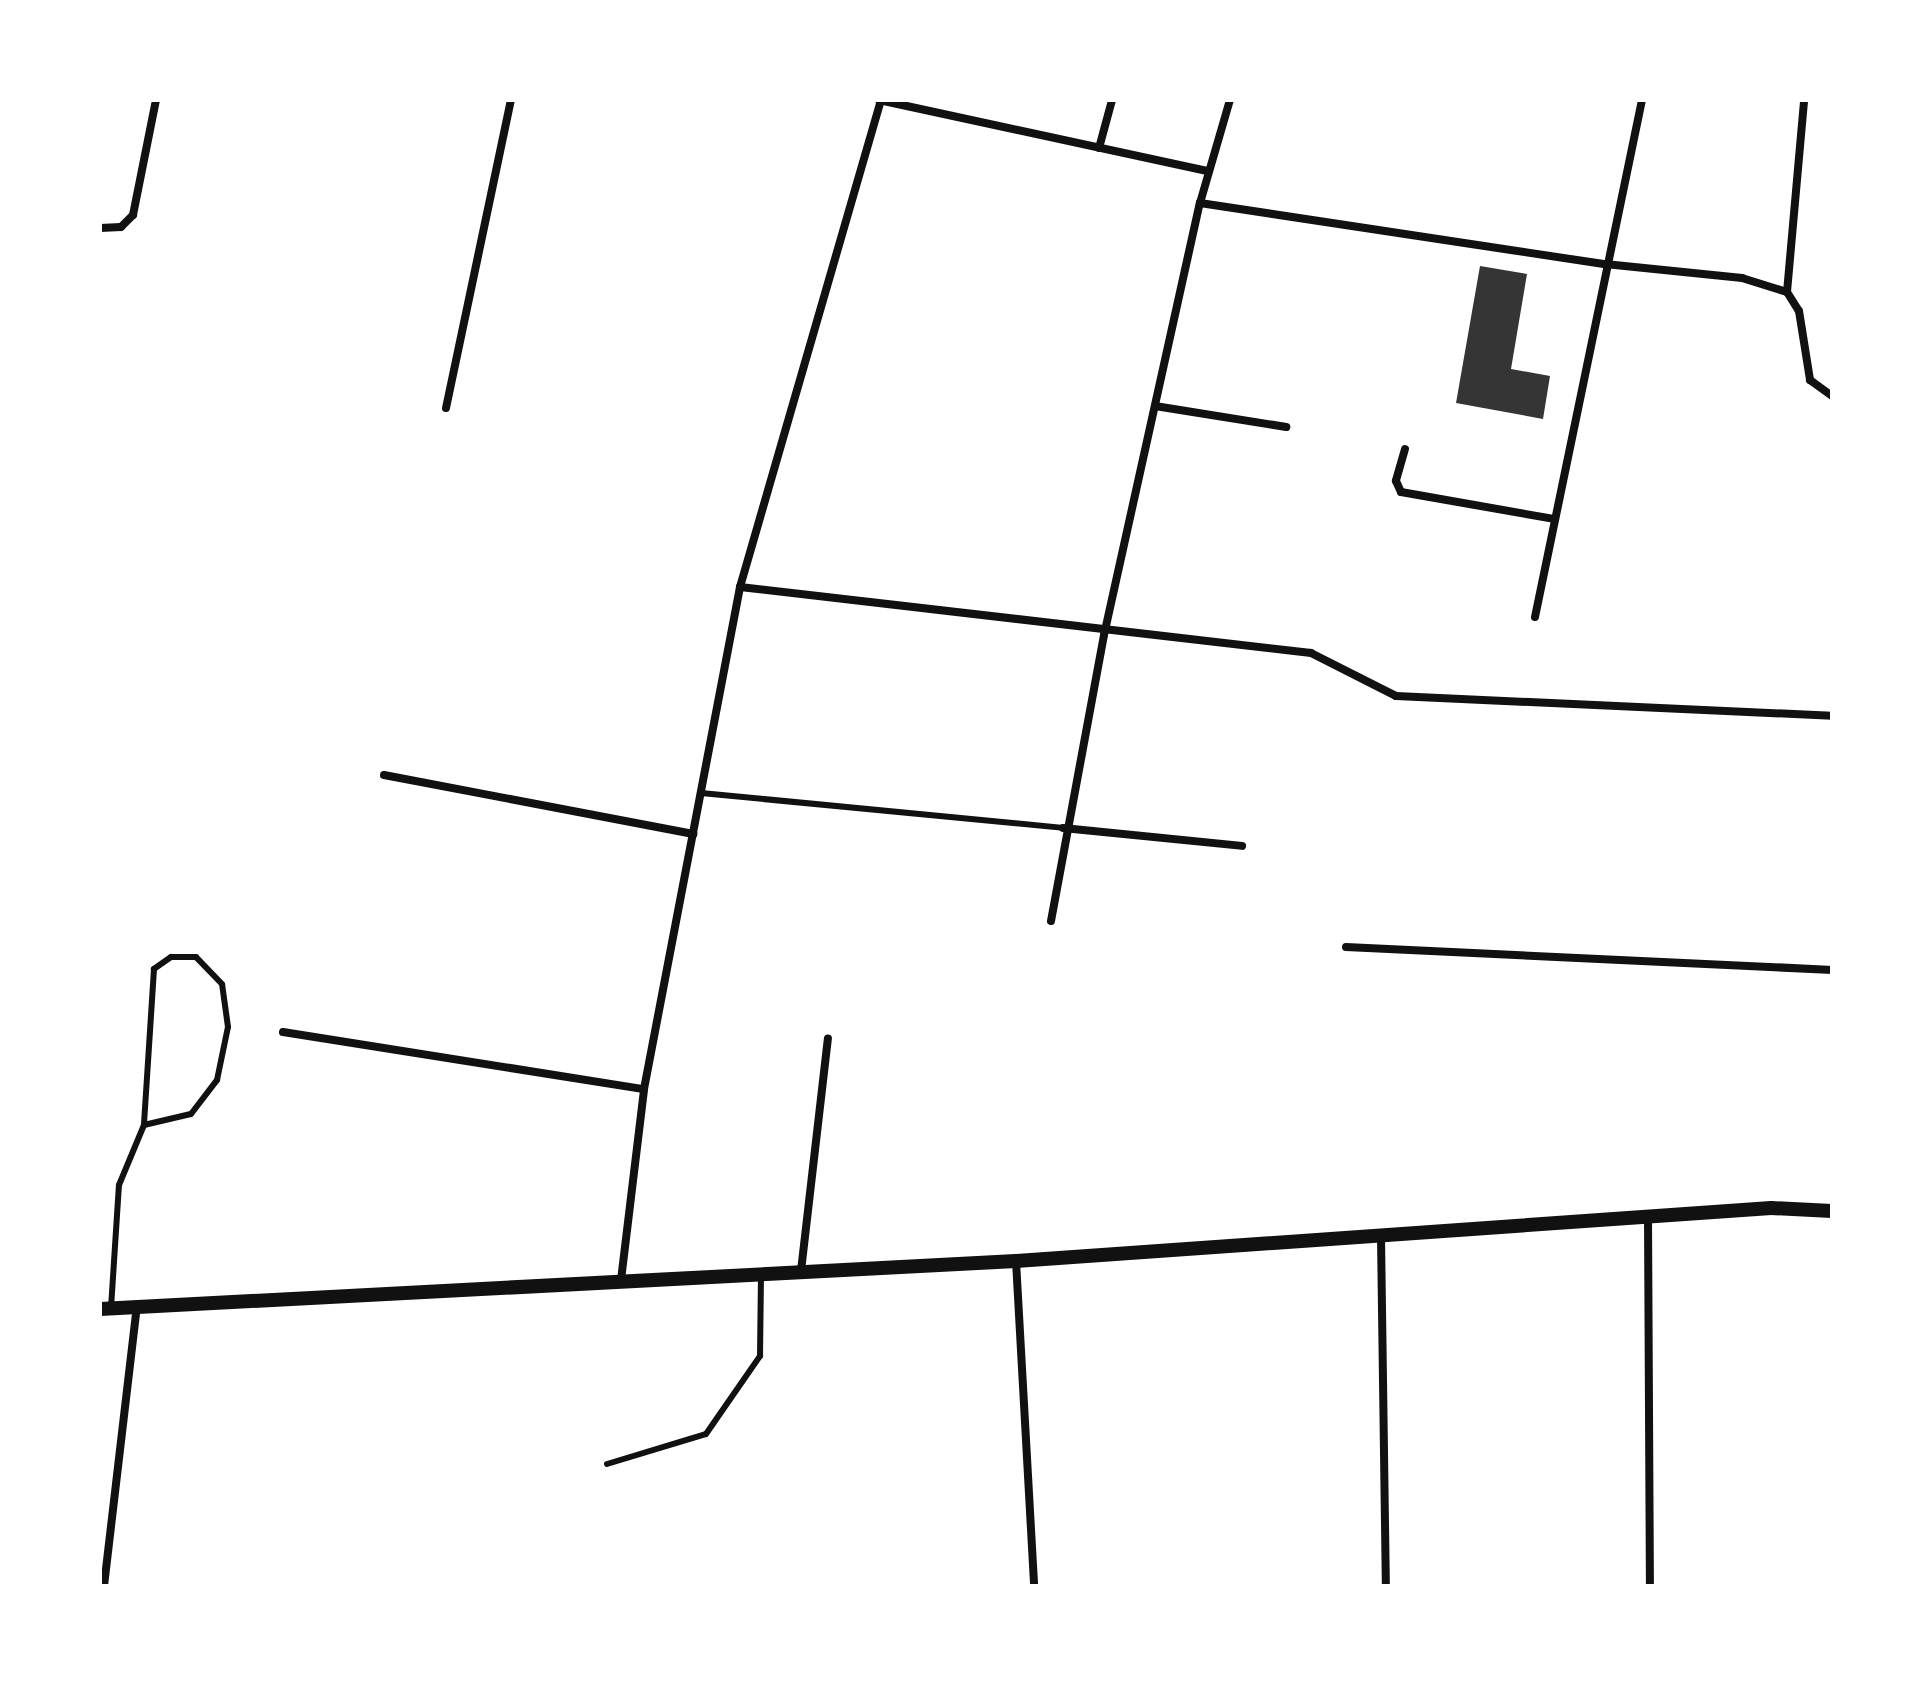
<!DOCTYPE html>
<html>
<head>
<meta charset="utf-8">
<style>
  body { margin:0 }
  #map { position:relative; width:1932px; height:1686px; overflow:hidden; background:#fff; font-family:Arial,sans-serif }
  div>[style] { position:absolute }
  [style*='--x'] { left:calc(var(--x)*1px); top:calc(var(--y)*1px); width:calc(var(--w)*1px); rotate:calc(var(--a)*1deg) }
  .building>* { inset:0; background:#353535 }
  .service>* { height:6px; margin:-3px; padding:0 3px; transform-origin:3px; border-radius:3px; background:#111 }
  .minor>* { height:8px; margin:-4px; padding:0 4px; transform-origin:4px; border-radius:4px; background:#111 }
  .tertiary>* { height:14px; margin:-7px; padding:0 7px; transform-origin:7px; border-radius:7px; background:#111 }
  span { translate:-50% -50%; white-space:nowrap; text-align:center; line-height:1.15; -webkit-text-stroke:6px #fff; paint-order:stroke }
  .frame { position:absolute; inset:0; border:102px solid #fff; pointer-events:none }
</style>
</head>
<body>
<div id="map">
  <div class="building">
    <div style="clip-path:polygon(1480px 266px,1527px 274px,1511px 369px,1550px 376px,1543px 419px,1456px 403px)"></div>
  </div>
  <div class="service">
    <div style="--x:701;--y:793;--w:364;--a:5.5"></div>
    <div style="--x:111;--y:1308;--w:123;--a:-86.3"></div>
    <div style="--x:119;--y:1185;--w:65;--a:-67.4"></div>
    <div style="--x:144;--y:1125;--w:48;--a:-13.2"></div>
    <div style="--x:191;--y:1114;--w:43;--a:-52.6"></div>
    <div style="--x:217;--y:1080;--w:54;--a:-78.3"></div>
    <div style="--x:228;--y:1027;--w:43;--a:-97.9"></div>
    <div style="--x:222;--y:984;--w:37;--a:-134"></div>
    <div style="--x:196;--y:957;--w:25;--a:180"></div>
    <div style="--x:171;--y:957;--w:21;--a:145"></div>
    <div style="--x:154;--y:969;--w:156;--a:93.7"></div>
    <div style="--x:607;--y:1464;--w:103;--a:-16.9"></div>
    <div style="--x:706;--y:1434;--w:95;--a:-55.3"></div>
    <div style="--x:760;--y:1356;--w:83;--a:-89.3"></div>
  </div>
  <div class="minor">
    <div style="--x:879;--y:100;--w:337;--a:12.2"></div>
    <div style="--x:881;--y:100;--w:507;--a:106.15"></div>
    <div style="--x:740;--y:587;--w:575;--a:6.59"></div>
    <div style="--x:1311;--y:653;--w:95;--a:26.8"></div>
    <div style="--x:1396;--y:696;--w:436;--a:2.6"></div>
    <div style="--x:1099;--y:148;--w:50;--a:-74.8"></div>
    <div style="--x:1200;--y:203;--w:410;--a:8.6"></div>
    <div style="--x:1605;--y:264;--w:138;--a:5.8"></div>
    <div style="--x:1742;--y:278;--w:47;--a:17.3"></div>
    <div style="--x:1787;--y:292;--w:22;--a:58"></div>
    <div style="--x:1799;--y:311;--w:70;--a:80.9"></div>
    <div style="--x:1810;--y:380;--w:27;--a:36"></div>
    <div style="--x:100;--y:228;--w:21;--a:-3"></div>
    <div style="--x:121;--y:227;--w:17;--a:-45"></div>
    <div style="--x:133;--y:215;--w:117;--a:-78.7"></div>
    <div style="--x:1787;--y:292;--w:193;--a:-84.9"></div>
    <div style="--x:1155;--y:406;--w:133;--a:9.1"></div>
    <div style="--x:446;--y:408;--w:315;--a:-78.1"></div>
    <div style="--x:1405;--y:449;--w:33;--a:106"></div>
    <div style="--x:1396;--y:481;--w:12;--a:66"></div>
    <div style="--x:1401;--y:492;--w:155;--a:10"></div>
    <div style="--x:1535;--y:617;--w:528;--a:-78.31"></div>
    <div style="--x:384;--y:775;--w:315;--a:10.8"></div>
    <div style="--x:1063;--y:828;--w:180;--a:5.7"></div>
    <div style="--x:1051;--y:921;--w:291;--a:-79.5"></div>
    <div style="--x:1104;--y:635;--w:443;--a:-77.5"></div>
    <div style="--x:1200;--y:203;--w:107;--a:-73.8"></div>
    <div style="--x:1346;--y:947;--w:487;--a:2.7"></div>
    <div style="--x:283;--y:1032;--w:365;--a:9"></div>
    <div style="--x:1648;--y:1218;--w:368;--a:89.7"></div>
    <div style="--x:1381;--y:1237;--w:349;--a:89.2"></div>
    <div style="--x:1016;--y:1261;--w:325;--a:86.8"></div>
    <div style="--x:801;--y:1271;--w:234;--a:-83.4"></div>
    <div style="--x:621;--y:1280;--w:192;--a:-83.1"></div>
    <div style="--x:644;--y:1089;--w:511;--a:-79.17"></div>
    <div style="--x:104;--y:1586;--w:281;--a:-83.3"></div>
  </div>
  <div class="tertiary">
    <div style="--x:100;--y:1309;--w:917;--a:-3"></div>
    <div style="--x:1016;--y:1261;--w:757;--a:-4.02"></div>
    <div style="--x:1771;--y:1208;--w:61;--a:2.8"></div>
  </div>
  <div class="frame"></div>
</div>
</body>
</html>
